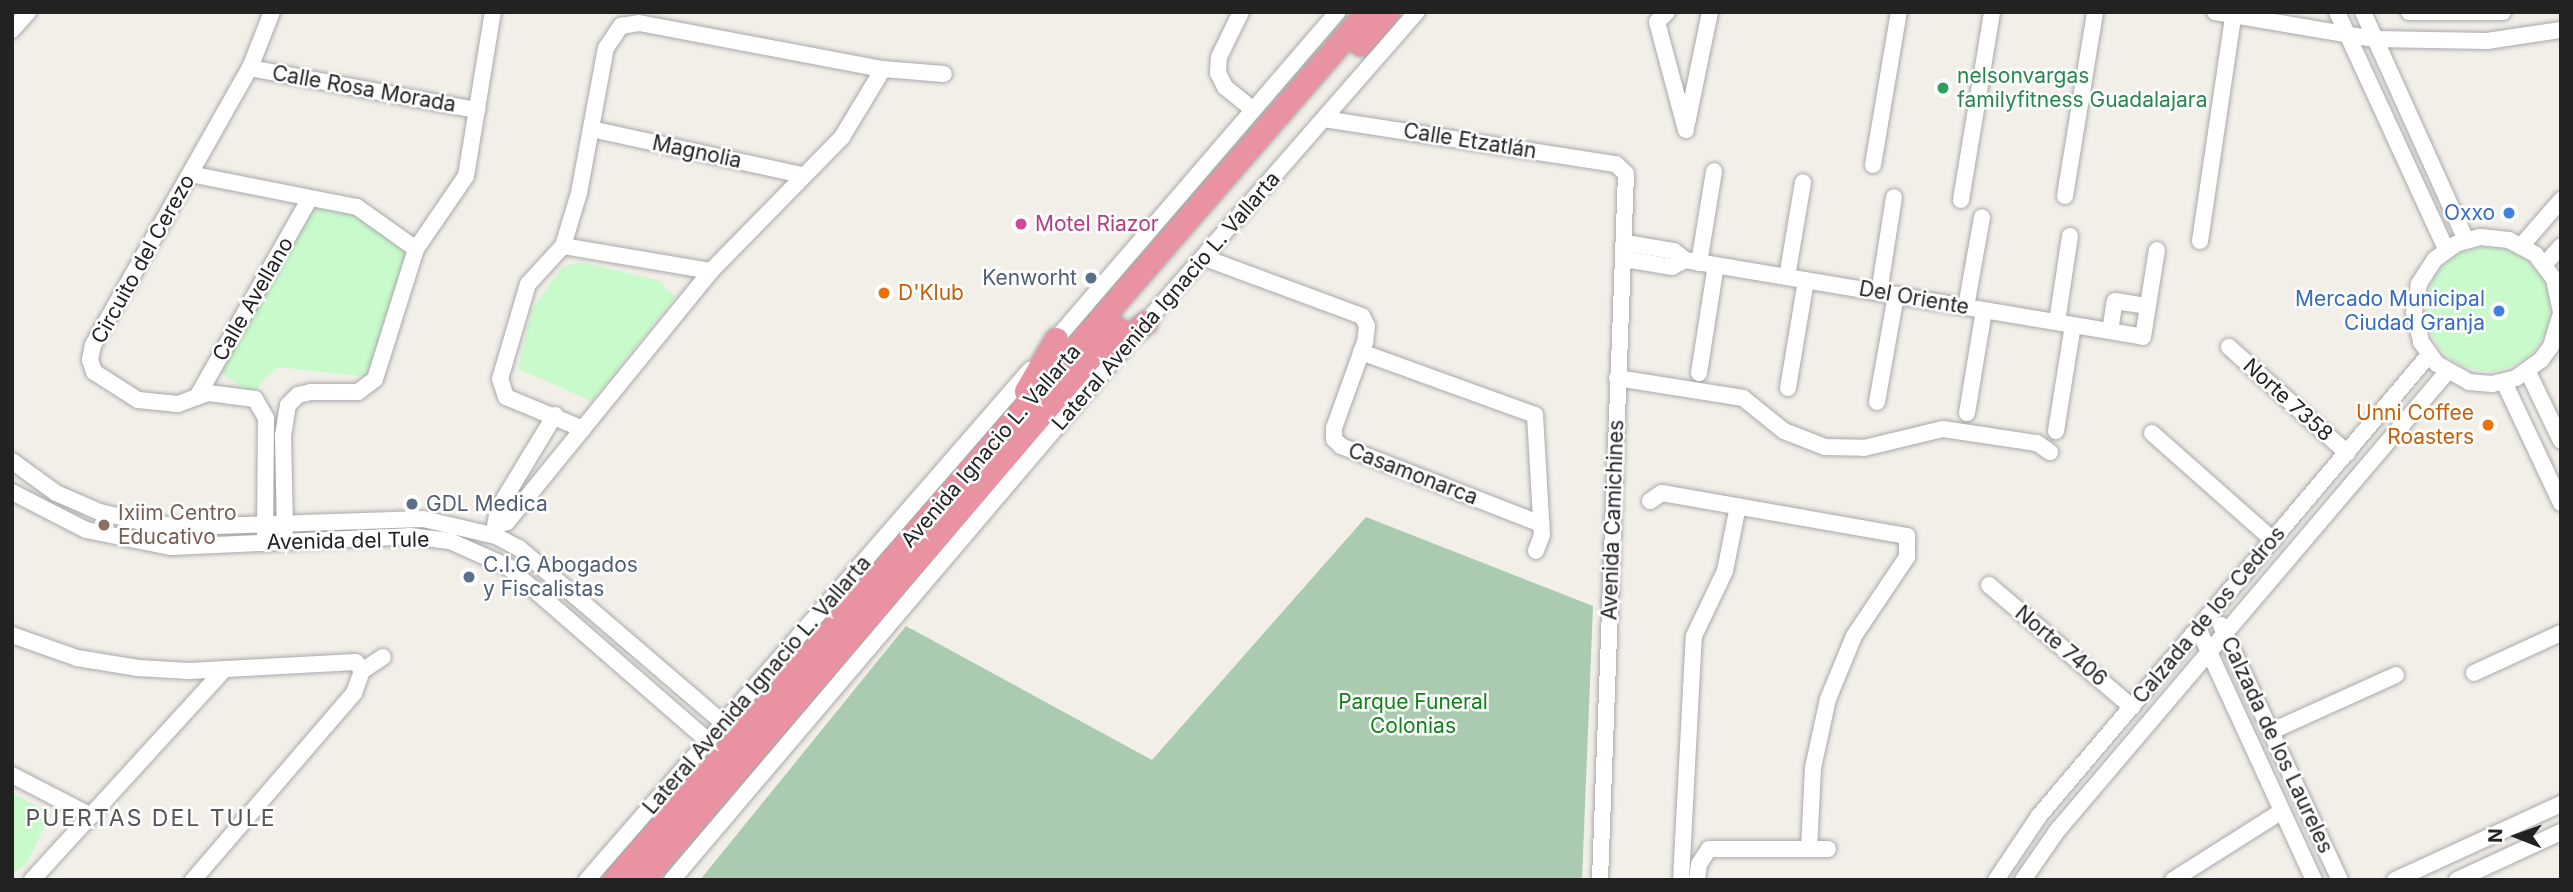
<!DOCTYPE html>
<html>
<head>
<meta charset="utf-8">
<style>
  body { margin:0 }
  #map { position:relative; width:2573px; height:892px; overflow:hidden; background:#f2efe9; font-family:Inter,sans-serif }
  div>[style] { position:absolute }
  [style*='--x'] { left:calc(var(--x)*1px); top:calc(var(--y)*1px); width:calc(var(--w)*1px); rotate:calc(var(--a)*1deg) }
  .cemetery>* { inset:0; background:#aacbaf }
  .park>* { inset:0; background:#c8facc }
  .round { border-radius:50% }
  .roads { filter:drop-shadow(0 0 2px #a9a9a9) drop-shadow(0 0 2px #a9a9a9) }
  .minor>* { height:16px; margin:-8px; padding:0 8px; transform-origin:8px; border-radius:8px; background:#fff }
  .highway>* { height:23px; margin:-11.5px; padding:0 11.5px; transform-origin:11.5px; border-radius:11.5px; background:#e892a2 }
  .dots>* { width:19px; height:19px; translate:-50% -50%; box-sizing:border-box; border:4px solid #fff; border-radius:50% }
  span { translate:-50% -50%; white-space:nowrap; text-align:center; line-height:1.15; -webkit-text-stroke:5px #fff; paint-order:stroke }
  .leisure-label { font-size:21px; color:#27864d }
  .left { translate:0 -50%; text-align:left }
  .street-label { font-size:21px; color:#222 }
  .shop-label { font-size:21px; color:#366cbe }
  .right { translate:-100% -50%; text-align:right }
  .hotel-label { font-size:21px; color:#b23c85 }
  .service-label { font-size:21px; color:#4e5e75 }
  .food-label { font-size:21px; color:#c56008 }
  .education-label { font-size:21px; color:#785e54 }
  .park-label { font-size:21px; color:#0c8416 }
  .neighbourhood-label { font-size:23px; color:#555; letter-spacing:2px }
  .frame { position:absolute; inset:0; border:14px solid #222; pointer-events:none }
  .north { position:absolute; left:2482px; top:801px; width:70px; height:70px; -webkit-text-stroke:5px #fff; paint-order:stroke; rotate:271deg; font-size:19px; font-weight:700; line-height:28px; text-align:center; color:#222 }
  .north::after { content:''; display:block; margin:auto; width:24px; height:32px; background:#222; clip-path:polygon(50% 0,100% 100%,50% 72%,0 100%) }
</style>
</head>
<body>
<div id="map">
  <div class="cemetery">
    <div style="clip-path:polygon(1366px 517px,1593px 606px,1582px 880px,700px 880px,906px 626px,1152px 760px)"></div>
  </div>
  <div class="park">
    <div style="clip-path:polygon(310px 206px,352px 212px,411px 250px,369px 377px,277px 367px,252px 393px,216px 370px)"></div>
    <div class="round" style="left:2426px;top:247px;width:124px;height:124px"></div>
    <div style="clip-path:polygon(580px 262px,658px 280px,675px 297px,592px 401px,518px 369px,532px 309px,562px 267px)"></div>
    <div style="clip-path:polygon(12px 793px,51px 814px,26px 864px,12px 875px)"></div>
  </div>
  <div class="roads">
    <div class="minor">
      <div style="--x:1241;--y:12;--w:50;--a:116.1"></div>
      <div style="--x:1219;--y:57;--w:16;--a:94"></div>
      <div style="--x:1218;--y:73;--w:16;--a:63"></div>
      <div style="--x:1225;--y:87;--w:36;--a:39"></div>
      <div style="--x:1667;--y:12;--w:14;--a:135"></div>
      <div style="--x:1657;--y:22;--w:112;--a:75"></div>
      <div style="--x:2215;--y:12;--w:162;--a:9.6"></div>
      <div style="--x:2375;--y:39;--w:112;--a:1"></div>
      <div style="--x:2487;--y:41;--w:75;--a:-8.5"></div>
      <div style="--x:2337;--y:12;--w:261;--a:65.3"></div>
      <div style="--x:2363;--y:12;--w:250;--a:65.7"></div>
      <div style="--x:2409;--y:12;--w:94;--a:0"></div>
      <div style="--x:12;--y:30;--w:24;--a:-48"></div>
      <div style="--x:250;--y:68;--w:231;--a:10.5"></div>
      <div style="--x:1324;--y:119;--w:295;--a:8.8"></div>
      <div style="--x:1616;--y:164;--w:14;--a:45"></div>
      <div style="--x:1626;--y:174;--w:706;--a:92.11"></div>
      <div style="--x:1687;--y:124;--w:114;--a:-78.4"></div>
      <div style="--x:591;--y:129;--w:216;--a:12.3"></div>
      <div style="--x:1873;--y:165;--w:155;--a:-80.4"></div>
      <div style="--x:190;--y:174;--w:170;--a:11.2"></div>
      <div style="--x:357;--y:207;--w:72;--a:35.4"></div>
      <div style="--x:2065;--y:196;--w:186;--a:-80.7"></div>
      <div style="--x:1961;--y:200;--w:191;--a:-80.6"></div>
      <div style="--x:2200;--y:241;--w:232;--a:-81.6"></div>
      <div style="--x:1626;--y:243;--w:49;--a:9.5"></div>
      <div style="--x:1674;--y:251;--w:14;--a:39"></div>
      <div style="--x:2522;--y:245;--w:60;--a:-49.1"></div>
      <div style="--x:563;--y:246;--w:150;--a:9.6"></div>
      <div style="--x:1205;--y:258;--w:167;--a:20.3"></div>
      <div style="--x:1362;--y:316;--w:11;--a:63"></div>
      <div style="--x:1367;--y:326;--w:16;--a:97"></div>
      <div style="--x:1365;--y:342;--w:91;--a:109.8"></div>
      <div style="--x:1334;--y:428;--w:11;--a:90"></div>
      <div style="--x:1334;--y:439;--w:10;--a:45"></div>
      <div style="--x:1341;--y:446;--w:215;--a:21.3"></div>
      <div style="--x:1625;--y:259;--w:48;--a:9.7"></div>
      <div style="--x:1672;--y:267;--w:15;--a:-28"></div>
      <div style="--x:1685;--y:260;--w:464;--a:9.5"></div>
      <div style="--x:2143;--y:337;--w:88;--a:-80.9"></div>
      <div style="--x:1699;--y:263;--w:93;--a:-80.7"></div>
      <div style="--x:2545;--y:264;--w:24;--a:-48"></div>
      <div style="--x:1787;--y:277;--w:96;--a:-80.4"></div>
      <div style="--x:1879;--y:293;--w:97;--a:-81.1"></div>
      <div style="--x:1966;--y:307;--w:91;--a:-79.9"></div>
      <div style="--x:2561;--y:312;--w:34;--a:-102"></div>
      <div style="--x:2554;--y:279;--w:31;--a:-127"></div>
      <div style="--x:2535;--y:254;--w:30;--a:-152"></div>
      <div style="--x:2509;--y:240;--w:29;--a:-174"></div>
      <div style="--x:2480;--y:237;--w:25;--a:164"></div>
      <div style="--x:2456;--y:244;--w:26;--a:144"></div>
      <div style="--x:2435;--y:259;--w:30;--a:123"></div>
      <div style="--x:2419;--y:284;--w:29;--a:100"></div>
      <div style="--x:2414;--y:313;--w:30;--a:76"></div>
      <div style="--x:2421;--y:342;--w:27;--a:54"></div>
      <div style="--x:2437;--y:364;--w:37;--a:29"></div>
      <div style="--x:2469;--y:382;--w:23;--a:5"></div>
      <div style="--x:2492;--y:384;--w:25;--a:-14"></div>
      <div style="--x:2516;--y:378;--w:31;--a:-36"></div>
      <div style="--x:2541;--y:360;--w:17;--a:-54"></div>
      <div style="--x:2551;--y:346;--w:34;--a:-73"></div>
      <div style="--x:2057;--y:322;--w:87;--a:-81.4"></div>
      <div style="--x:1141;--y:328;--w:420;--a:-48.9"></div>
      <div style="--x:2110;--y:331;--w:30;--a:-81"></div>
      <div style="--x:2115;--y:301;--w:33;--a:9"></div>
      <div style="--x:1051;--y:345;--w:439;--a:-49.3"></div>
      <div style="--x:2229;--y:347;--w:159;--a:41.9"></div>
      <div style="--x:1361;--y:352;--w:185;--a:19.9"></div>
      <div style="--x:1535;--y:415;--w:120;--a:86.7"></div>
      <div style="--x:1542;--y:535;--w:17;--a:111"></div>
      <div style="--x:2528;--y:372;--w:76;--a:64.4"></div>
      <div style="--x:1699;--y:373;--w:109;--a:-81.1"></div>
      <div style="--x:1617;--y:378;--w:128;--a:9"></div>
      <div style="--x:1743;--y:398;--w:53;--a:38.8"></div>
      <div style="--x:1784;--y:431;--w:44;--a:21.3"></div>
      <div style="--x:1825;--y:447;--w:39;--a:1"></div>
      <div style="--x:1864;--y:448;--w:81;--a:-13.5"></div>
      <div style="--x:1943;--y:429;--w:95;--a:8.5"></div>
      <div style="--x:2037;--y:443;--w:16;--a:35"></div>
      <div style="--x:2504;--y:382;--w:134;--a:64.8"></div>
      <div style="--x:1788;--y:388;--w:109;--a:-80.5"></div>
      <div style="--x:197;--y:397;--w:227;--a:-60.4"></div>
      <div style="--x:1877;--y:402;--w:109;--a:-79.9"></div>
      <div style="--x:1967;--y:413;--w:104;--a:-80.6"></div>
      <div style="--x:583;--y:429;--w:83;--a:-157.4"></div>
      <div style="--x:506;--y:397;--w:19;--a:-108"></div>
      <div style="--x:500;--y:379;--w:99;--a:-73.6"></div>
      <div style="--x:528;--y:284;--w:52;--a:-47.4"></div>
      <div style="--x:563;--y:246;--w:55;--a:-73.2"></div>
      <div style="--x:579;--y:193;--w:147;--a:-79.5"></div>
      <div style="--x:606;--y:48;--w:27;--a:-56"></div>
      <div style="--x:621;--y:26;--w:18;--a:-9"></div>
      <div style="--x:639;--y:23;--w:248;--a:10.7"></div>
      <div style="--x:883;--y:69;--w:61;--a:4.7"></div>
      <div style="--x:2056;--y:431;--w:107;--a:-80.9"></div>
      <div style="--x:2152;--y:433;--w:162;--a:41.5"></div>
      <div style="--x:12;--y:461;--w:54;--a:36"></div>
      <div style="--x:56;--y:493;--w:48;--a:23.4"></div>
      <div style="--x:100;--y:512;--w:47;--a:13.4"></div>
      <div style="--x:146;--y:523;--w:39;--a:6"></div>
      <div style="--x:185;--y:527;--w:238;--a:-1.9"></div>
      <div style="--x:423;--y:519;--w:75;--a:13.1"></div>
      <div style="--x:496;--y:536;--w:26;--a:28"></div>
      <div style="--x:519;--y:548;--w:269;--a:40.6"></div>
      <div style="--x:12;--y:492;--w:83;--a:27.2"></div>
      <div style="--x:86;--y:530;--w:87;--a:11.3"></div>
      <div style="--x:171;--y:547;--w:238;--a:-2.6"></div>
      <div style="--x:409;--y:536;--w:41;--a:7"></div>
      <div style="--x:450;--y:541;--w:64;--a:24.1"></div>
      <div style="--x:508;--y:567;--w:265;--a:41"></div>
      <div style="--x:1650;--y:501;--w:14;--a:-34"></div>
      <div style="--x:1662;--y:493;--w:249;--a:10"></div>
      <div style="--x:1907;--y:536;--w:21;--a:90"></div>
      <div style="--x:1907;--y:557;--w:95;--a:123.9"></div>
      <div style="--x:1854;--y:636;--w:68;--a:112.4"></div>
      <div style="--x:1828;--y:699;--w:71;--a:102.3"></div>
      <div style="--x:1813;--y:768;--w:81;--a:92.8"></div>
      <div style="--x:496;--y:525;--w:11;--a:-15"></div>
      <div style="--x:507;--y:522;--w:323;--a:-50.9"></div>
      <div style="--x:711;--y:271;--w:187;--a:-45.6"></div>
      <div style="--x:842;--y:137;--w:79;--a:-58.9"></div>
      <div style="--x:285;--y:531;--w:95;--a:-91.2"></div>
      <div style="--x:283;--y:436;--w:31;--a:-81"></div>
      <div style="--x:288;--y:405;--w:14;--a:-45"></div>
      <div style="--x:298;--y:395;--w:13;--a:-13"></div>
      <div style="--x:311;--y:392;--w:47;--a:0"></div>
      <div style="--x:358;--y:392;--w:21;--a:-37"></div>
      <div style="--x:375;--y:379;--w:136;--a:-72.5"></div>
      <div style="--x:416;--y:249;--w:88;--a:-55.6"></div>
      <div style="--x:466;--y:176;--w:166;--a:-80.7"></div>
      <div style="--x:494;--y:532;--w:23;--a:-80"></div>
      <div style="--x:498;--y:509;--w:110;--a:-58.8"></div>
      <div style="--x:265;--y:533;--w:115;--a:-89.5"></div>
      <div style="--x:266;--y:418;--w:22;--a:-120"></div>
      <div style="--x:255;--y:399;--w:47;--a:-172.7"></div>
      <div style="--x:208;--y:393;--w:32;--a:160"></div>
      <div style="--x:178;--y:404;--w:40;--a:-174.3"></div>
      <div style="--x:138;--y:400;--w:52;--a:-147.5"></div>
      <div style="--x:94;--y:372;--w:13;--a:-108"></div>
      <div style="--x:90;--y:360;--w:15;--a:-79"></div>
      <div style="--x:93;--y:345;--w:318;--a:-60.5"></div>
      <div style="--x:250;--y:68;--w:60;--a:-68.6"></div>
      <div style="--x:1989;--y:585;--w:188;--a:40.5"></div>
      <div style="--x:2221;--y:625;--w:281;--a:65"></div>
      <div style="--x:2198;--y:628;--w:277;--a:65.3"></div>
      <div style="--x:12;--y:635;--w:69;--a:19.5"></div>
      <div style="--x:77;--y:658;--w:62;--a:9.3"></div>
      <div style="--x:138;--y:668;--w:51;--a:3.4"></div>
      <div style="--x:189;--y:671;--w:167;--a:-3.1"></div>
      <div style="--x:356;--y:662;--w:11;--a:56"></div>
      <div style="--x:362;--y:671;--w:23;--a:110"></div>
      <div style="--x:354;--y:693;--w:247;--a:130.7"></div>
      <div style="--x:362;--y:671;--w:25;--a:-34"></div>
      <div style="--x:2474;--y:673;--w:96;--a:-24.7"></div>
      <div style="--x:2272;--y:731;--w:136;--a:-24.3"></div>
      <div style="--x:12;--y:775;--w:89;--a:27.4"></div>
      <div style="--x:1709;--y:849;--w:119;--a:0"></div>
      <div style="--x:32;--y:880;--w:286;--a:-47.6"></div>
      <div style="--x:587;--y:880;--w:676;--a:-49.02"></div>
      <div style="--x:672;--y:880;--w:702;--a:-49.68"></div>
      <div style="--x:1681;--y:880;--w:244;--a:-87"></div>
      <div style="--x:1694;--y:636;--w:72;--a:-64.5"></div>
      <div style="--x:1725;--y:571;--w:66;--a:-78.7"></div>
      <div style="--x:1697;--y:880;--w:16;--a:-83"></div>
      <div style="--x:1699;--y:864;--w:18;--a:-56"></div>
      <div style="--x:1996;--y:880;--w:77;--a:-56.1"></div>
      <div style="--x:2039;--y:816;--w:604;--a:-49.77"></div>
      <div style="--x:2023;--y:880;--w:60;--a:-55.2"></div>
      <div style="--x:2057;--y:831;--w:602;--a:-49.65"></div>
      <div style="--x:2173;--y:880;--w:129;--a:-32.3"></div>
      <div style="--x:2395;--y:880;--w:183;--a:-24.6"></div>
      <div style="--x:2457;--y:880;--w:115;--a:-24.8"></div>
    </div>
    <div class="highway">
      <div style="--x:1360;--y:44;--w:42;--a:-49.8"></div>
      <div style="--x:1107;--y:352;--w:49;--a:-37.6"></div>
      <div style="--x:1026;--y:391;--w:60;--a:-60"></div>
      <div style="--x:614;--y:880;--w:1149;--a:-49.06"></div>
      <div style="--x:642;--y:880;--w:728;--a:-49.4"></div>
    </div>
  </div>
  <div class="dots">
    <div style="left:1943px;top:88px;background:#2e9e5b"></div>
    <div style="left:2509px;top:213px;background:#3f7fe0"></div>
    <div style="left:1021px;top:224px;background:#d1479c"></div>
    <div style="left:1091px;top:278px;background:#5c6f8a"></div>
    <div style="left:884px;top:293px;background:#e8710a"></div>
    <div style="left:2499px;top:311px;background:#3f7fe0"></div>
    <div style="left:2488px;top:425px;background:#e8710a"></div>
    <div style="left:412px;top:504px;background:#5c6f8a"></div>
    <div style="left:104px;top:525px;background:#8d6e63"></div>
    <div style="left:469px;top:577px;background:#5c6f8a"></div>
  </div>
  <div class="leisure-label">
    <span class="left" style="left:1957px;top:88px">nelsonvargas<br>familyfitness Guadalajara</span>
  </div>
  <div class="street-label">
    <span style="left:364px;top:89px;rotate:10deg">Calle Rosa Morada</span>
    <span style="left:1470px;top:141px;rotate:9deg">Calle Etzatlán</span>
    <span style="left:697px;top:152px;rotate:12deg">Magnolia</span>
    <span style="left:143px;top:259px;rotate:-61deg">Circuito del Cerezo</span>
    <span style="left:1914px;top:298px;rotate:10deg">Del Oriente</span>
    <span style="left:253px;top:299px;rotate:-60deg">Calle Avellano</span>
    <span style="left:1166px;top:301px;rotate:-49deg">Lateral Avenida Ignacio L. Vallarta</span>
    <span style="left:2288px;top:400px;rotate:42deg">Norte 7358</span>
    <span style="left:991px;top:446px;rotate:-49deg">Avenida Ignacio L. Vallarta</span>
    <span style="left:1413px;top:474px;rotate:21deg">Casamonarca</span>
    <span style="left:1613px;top:520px;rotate:-88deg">Avenida Camichines</span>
    <span style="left:348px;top:541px;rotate:-1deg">Avenida del Tule</span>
    <span style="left:2209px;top:615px;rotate:-50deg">Calzada de los Cedros</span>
    <span style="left:2061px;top:646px;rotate:40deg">Norte 7406</span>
    <span style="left:757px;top:685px;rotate:-49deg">Lateral Avenida Ignacio L. Vallarta</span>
    <span style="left:2277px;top:745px;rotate:65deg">Calzada de los Laureles</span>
  </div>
  <div class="shop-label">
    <span class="right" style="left:2495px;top:213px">Oxxo</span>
    <span class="right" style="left:2485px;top:311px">Mercado Municipal<br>Ciudad Granja</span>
  </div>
  <div class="hotel-label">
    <span class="left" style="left:1035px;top:224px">Motel Riazor</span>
  </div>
  <div class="service-label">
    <span class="right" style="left:1077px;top:278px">Kenworht</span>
    <span class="left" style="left:426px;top:504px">GDL Medica</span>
    <span class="left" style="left:483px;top:577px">C.I.G Abogados<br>y Fiscalistas</span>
  </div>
  <div class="food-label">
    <span class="left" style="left:898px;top:293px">D'Klub</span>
    <span class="right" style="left:2474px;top:425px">Unni Coffee<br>Roasters</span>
  </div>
  <div class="education-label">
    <span class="left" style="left:118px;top:525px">Ixiim Centro<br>Educativo</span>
  </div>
  <div class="park-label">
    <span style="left:1413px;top:714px">Parque Funeral<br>Colonias</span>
  </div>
  <div class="neighbourhood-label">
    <span style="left:151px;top:818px">PUERTAS DEL TULE</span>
  </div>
  <div class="frame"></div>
  <div class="north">N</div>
</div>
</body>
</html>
